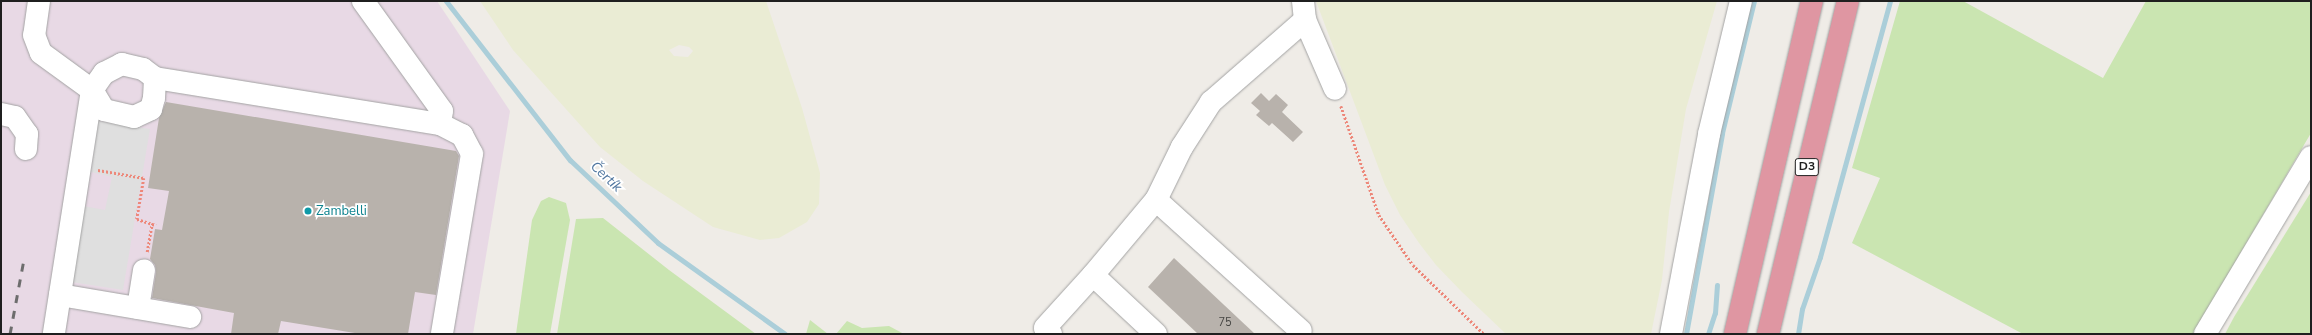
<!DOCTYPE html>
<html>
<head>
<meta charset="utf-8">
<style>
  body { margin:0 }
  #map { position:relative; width:2312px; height:335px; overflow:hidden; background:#efece7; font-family:"Nunito Sans",sans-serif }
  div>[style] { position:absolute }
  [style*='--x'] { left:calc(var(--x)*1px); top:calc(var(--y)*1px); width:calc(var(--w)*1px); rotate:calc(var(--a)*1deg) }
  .industrial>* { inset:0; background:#e8d9e5 }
  .farmland>* { inset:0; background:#eaecd4 }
  .grass>* { inset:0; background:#cae5b1 }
  .parking>* { inset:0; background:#dfdfdf }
  .stream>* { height:5px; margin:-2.5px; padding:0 2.5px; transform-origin:2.5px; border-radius:2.5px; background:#abced9 }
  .building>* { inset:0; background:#b8b2ac }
  .path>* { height:2.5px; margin-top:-1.25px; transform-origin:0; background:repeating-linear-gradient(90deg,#ed8779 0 2px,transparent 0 4px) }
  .roads { filter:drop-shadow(0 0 1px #a3a3a3) drop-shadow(0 0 1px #a3a3a3) }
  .minor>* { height:22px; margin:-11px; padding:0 11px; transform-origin:11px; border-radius:11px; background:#fff }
  .highway>* { height:22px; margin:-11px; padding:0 11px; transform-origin:11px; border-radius:11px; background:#df96a2 }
  .rail>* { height:3px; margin-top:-1.5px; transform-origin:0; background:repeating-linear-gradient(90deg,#6d6d6d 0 8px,transparent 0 16px) }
  .dots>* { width:11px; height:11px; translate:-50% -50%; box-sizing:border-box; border:2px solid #fff; border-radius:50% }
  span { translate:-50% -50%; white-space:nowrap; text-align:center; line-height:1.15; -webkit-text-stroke:3.5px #fff; paint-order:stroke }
  .number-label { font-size:11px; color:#454442 }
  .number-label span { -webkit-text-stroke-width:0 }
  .shield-label span { padding:1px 3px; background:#fff; border:1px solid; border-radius:3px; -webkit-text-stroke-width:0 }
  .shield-label { font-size:12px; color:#1f1f1f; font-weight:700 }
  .culture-label { font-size:13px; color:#0d838f }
  .left { translate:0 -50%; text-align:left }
  .water-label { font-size:14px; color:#5177a0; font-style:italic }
  .frame { position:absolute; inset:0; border:2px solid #1f1f1f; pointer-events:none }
</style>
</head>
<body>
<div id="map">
  <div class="industrial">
    <div style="clip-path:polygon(1px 1px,437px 1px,510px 111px,473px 334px,1px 334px)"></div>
  </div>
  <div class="farmland">
    <div style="clip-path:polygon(evenodd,480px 1px,766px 1px,802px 108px,820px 173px,819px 204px,807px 222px,779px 238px,760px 240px,713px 227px,643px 181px,600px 147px,513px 50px,480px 1px,679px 45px,689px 47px,693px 51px,688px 57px,674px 56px,669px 50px,679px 45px)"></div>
    <div style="clip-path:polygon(1316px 1px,1717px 1px,1686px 109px,1669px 212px,1662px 280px,1651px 334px,1506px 334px,1462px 292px,1436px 265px,1419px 243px,1400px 215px,1385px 185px)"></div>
  </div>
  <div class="grass">
    <div style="clip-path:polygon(1900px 1px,1963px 1px,2103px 78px,2146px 1px,2311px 1px,2311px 133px,2193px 334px,2023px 334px,1852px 243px,1880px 178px,1852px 168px)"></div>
    <div style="clip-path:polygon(2311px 192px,2311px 334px,2225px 334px,2234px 317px)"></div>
    <div style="clip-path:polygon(549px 197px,566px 203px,570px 220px,550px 334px,516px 334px,532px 220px,541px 201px)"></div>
    <div style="clip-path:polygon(603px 218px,669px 270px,756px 334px,557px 334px,576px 219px)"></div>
    <div style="clip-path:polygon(810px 320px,828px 334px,806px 334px)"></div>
    <div style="clip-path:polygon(847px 321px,862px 328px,889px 326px,904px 334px,836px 334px)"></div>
  </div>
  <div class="parking">
    <div style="clip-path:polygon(98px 121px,150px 129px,123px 290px,71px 282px,83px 206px,105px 210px,112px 177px,91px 172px)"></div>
  </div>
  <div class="stream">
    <div style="--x:446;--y:1;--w:202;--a:52.1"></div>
    <div style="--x:570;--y:160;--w:121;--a:43.3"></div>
    <div style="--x:658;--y:243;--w:156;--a:35.6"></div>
    <div style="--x:1686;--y:334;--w:204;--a:-79.8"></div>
    <div style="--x:1722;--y:133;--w:136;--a:-76.4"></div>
    <div style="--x:1708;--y:334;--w:22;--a:-72"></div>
    <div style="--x:1715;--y:313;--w:28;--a:-86"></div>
    <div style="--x:1798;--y:334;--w:25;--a:-81"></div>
    <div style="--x:1802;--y:309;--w:55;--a:-70.9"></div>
    <div style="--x:1820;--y:257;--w:265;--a:-74.7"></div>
  </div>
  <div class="building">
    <div style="clip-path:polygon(1261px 93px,1269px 101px,1276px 94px,1288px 105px,1282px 112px,1303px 132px,1293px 142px,1272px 123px,1269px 126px,1256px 115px,1260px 111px,1251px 103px)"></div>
    <div style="clip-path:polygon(166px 102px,456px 151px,459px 156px,436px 295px,415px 292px,408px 334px,361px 334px,281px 321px,278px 334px,231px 334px,234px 313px,152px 298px,156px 272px,155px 265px,150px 259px,155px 229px,162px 230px,169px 191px,148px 188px,159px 118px)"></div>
    <div style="clip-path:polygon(1174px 258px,1255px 334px,1198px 334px,1148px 287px)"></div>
  </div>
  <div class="path">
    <div style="--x:1341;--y:106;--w:115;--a:70.8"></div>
    <div style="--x:1379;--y:215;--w:60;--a:55.8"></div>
    <div style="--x:1413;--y:265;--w:99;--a:44.2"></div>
    <div style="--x:98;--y:170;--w:47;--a:9.9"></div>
    <div style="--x:144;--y:178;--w:42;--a:99.7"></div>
    <div style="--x:137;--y:219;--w:20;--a:18"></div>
    <div style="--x:147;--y:252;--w:29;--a:-80"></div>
  </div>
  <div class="roads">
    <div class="minor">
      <div style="--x:39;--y:1;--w:34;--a:98"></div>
      <div style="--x:34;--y:35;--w:19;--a:69"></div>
      <div style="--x:41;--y:53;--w:63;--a:36"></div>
      <div style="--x:92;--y:90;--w:23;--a:59"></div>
      <div style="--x:104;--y:110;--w:31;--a:13"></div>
      <div style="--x:134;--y:117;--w:19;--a:-25"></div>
      <div style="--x:151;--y:109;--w:11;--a:-75"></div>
      <div style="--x:154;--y:98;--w:20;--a:-87"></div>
      <div style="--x:155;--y:78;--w:15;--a:-143"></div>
      <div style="--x:143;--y:69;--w:22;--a:-167"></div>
      <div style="--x:122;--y:64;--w:20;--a:153"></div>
      <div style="--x:104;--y:73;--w:21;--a:125"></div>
      <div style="--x:92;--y:90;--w:247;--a:98.9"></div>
      <div style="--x:363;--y:1;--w:135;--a:54.3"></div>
      <div style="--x:442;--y:111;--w:13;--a:99"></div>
      <div style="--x:1303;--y:1;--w:19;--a:84"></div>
      <div style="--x:1305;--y:20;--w:75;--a:66.5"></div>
      <div style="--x:155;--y:78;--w:289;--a:9.2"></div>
      <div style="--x:440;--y:124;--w:25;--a:27"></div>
      <div style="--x:462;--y:135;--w:21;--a:62"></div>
      <div style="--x:472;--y:154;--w:182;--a:99.5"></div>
      <div style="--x:1;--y:114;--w:14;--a:12"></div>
      <div style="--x:15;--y:117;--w:21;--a:55"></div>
      <div style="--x:27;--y:134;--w:15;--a:94"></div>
      <div style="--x:1156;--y:200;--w:59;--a:-63.9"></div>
      <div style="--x:1182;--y:147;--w:54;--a:-57.2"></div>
      <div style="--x:1211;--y:102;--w:125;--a:-41.1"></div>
      <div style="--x:60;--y:295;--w:132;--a:9.6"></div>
      <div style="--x:138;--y:308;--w:38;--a:-81"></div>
      <div style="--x:1051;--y:334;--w:8;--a:-135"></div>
      <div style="--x:1045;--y:328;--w:72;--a:-47.8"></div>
      <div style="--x:1156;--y:334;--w:86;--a:-136.9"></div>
      <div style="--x:1093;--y:275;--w:98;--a:-50"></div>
      <div style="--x:1156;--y:200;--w:195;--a:42.1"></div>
      <div style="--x:1671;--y:334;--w:204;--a:-79.2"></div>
      <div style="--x:1709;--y:134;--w:137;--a:-76.5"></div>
      <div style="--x:2205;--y:334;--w:206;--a:-59.1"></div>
    </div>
    <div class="highway">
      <div style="--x:1735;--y:334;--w:342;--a:-77"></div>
      <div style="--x:1768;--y:334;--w:342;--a:-76.5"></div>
    </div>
  </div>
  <div class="rail">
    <div style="--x:10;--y:334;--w:76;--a:-79.4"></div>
  </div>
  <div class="dots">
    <div style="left:308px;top:211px;background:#0f9aa8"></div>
  </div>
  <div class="number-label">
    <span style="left:1225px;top:323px">75</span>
  </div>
  <div class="shield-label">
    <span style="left:1807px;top:167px">D3</span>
  </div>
  <div class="culture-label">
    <span class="left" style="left:316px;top:211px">Zambelli</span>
  </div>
  <div class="water-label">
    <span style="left:606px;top:177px;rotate:43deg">Čertík</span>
  </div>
  <div class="frame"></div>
</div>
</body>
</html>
